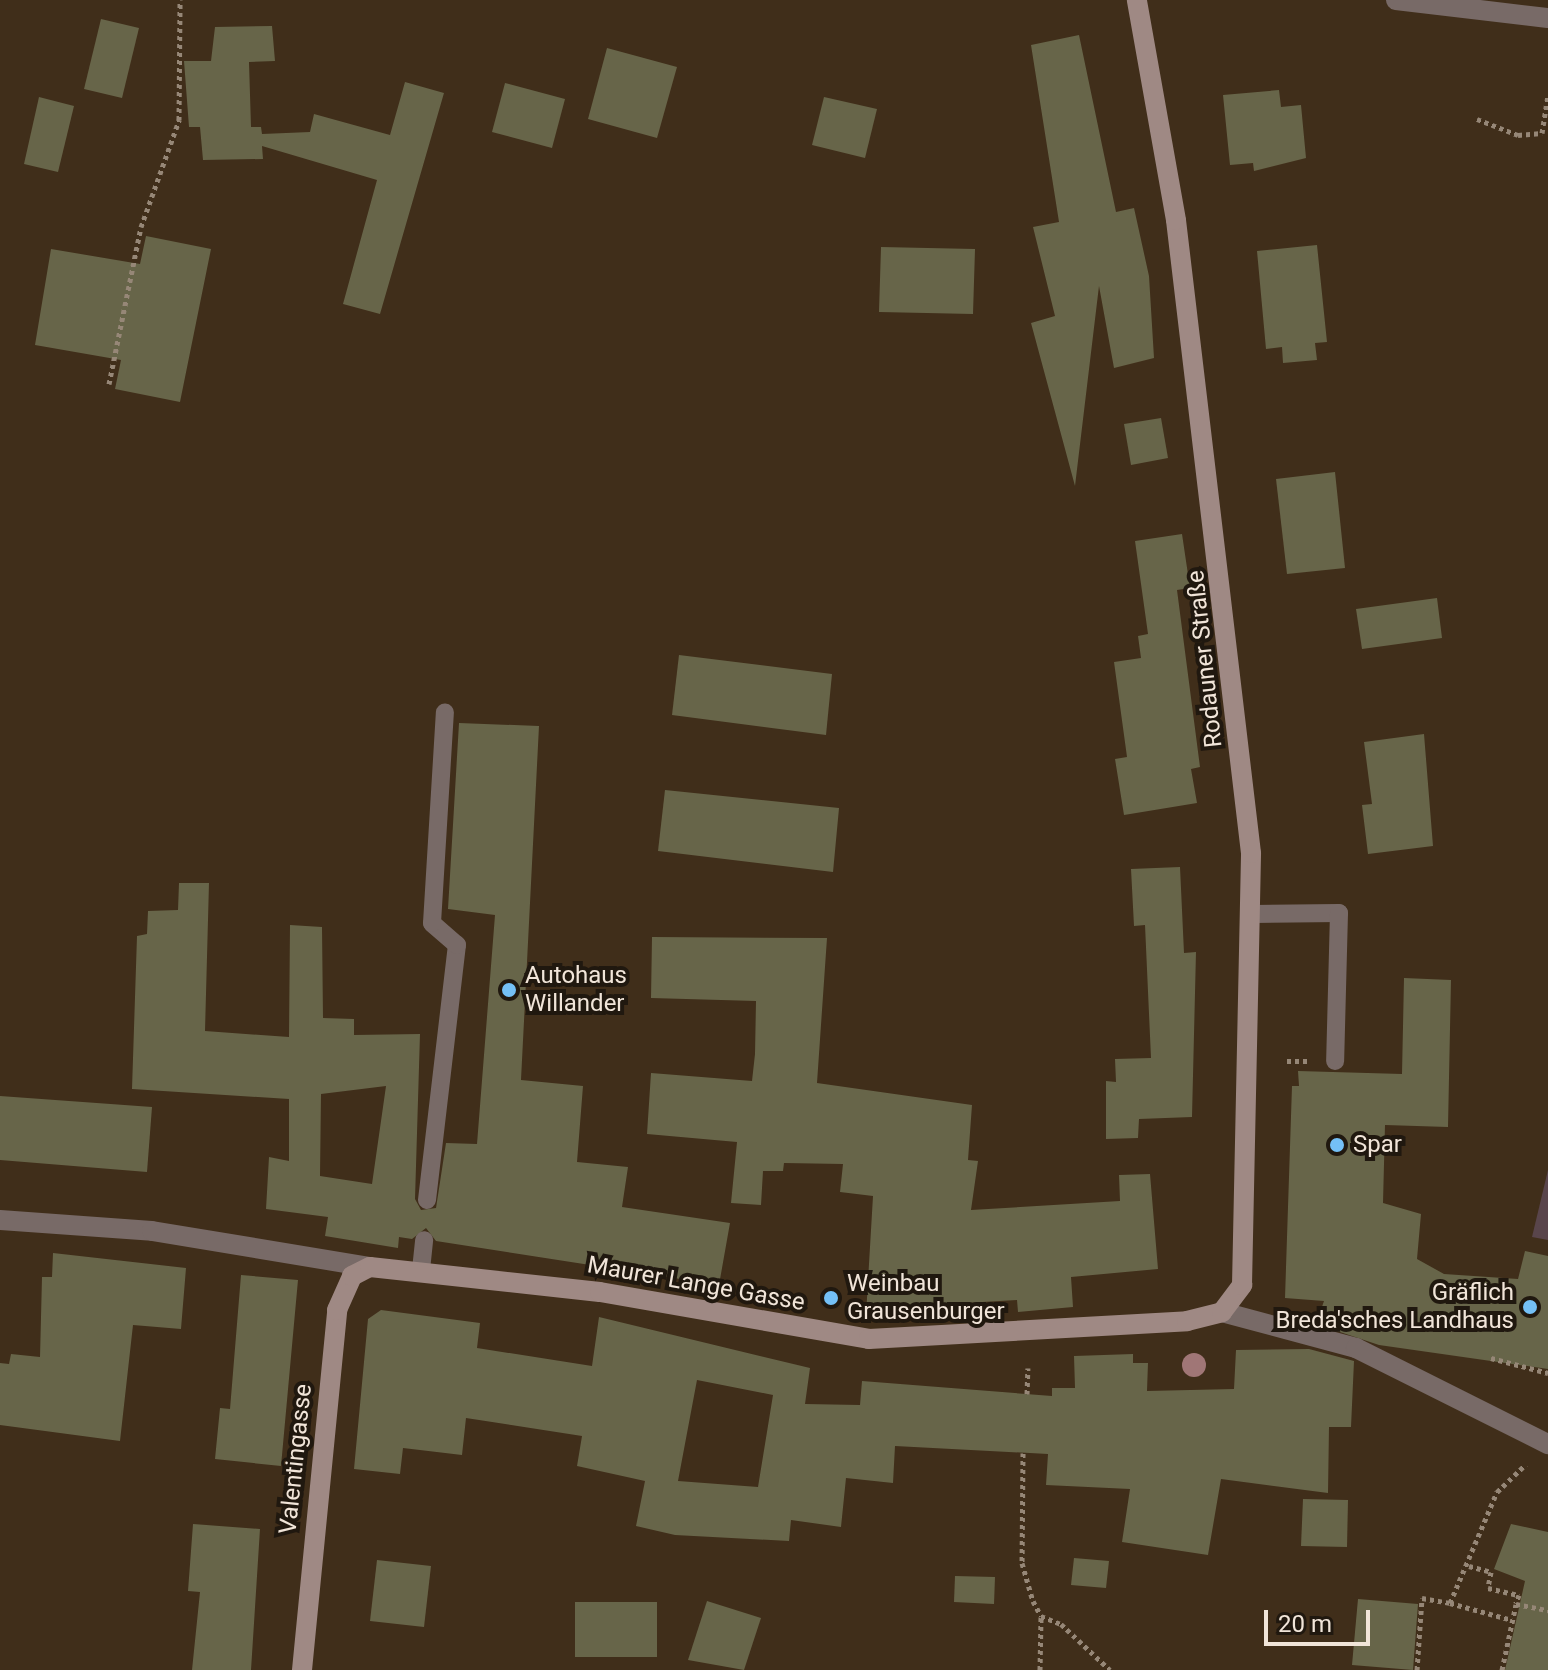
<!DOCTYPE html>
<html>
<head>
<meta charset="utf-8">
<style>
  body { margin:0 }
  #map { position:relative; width:1548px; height:1670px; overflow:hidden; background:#402e1a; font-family:Roboto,sans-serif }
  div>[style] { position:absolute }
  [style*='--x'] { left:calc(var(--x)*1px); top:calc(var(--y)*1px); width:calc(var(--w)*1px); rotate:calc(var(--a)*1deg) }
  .green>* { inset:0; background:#59454b }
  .building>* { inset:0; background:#676549 }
  .path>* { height:5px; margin-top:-2.5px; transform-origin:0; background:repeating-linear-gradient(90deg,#968777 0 4px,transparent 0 8px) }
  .lane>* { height:18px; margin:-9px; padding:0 9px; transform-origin:9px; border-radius:9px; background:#786a67 }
  .street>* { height:20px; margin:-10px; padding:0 10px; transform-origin:10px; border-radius:10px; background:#786a67 }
  .secondary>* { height:20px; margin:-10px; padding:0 10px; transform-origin:10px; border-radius:10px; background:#9f8984 }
  .trees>* { width:24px; height:24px; margin:-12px; border-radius:50%; background:#a07676 }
  .dots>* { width:22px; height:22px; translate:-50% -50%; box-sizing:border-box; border:4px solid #20180f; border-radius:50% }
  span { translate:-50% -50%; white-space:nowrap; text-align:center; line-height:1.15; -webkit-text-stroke:8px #20180f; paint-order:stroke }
  .street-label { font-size:24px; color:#f1e5d9 }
  .poi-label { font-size:24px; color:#f1e5d9 }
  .left { translate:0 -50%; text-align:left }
  .right { translate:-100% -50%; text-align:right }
  .scale { position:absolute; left:1264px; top:1610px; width:106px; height:36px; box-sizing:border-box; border:4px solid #f1e5d9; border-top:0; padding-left:10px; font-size:24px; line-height:28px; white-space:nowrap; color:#f1e5d9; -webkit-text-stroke:6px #20180f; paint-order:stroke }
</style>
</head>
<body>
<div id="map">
  <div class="green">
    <div style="clip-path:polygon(1548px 1170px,1548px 1240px,1532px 1237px)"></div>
  </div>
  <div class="building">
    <div style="clip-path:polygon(101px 19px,139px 28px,122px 98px,84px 89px)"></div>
    <div style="clip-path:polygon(272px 26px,275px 61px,249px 62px,251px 127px,261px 127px,262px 134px,310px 132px,314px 114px,390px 135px,405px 82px,444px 93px,380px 314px,343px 304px,377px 180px,262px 146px,263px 159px,203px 160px,200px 127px,189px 127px,184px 61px,211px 61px,215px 27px)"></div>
    <div style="clip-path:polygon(1079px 35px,1116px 212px,1134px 208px,1149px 276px,1154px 358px,1114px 368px,1099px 286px,1075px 486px,1031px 323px,1055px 316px,1033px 227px,1059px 222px,1031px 45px)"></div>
    <div style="clip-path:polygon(607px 48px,677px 67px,657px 138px,588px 119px)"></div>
    <div style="clip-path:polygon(505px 83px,565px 99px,552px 148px,492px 132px)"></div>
    <div style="clip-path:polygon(1279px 90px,1281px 107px,1301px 105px,1306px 158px,1254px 171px,1253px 163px,1230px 165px,1223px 95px)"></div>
    <div style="clip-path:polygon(39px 97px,74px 106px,58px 172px,24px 164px)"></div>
    <div style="clip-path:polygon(824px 97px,877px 109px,865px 158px,812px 145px)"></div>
    <div style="clip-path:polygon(146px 236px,211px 249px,180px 402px,115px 389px,121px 360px,35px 345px,51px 249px,140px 264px)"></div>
    <div style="clip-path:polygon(1317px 245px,1327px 342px,1315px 343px,1317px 360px,1283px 363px,1282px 347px,1266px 349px,1257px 251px)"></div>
    <div style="clip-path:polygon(881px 247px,975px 249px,973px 314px,879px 312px)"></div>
    <div style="clip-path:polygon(1161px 418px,1168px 458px,1131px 465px,1124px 424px)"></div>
    <div style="clip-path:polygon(1335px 472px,1345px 568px,1287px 574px,1276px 479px)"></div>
    <div style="clip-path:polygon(1182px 534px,1190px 588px,1177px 590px,1200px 767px,1191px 769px,1197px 803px,1124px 815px,1115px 759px,1127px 757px,1114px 662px,1141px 658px,1138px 636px,1148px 634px,1135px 541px)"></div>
    <div style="clip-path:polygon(1437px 598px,1442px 638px,1362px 649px,1356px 609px)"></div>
    <div style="clip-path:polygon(679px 655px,832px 674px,826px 735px,672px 715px)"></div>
    <div style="clip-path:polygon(evenodd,459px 723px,539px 726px,521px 1080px,583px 1086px,577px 1162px,628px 1167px,622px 1207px,730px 1223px,719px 1285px,436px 1241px,426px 1228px,412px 1239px,399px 1237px,398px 1248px,325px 1236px,328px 1217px,266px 1209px,269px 1157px,289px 1161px,289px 1099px,132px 1089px,137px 936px,147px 934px,148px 911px,178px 910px,179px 883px,209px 883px,205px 1031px,289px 1037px,290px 925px,322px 927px,323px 1018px,354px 1019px,354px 1035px,420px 1034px,415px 1199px,421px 1210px,436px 1208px,446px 1143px,477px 1144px,495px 915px,448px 909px,459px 723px,386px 1086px,372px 1184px,320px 1176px,321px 1094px,386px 1086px)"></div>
    <div style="clip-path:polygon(1424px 734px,1433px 846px,1368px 854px,1362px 805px,1372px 804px,1364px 742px)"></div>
    <div style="clip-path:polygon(665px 790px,839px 808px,833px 872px,658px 851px)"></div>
    <div style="clip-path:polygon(1180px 867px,1184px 953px,1196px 952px,1192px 1117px,1139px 1119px,1138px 1138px,1106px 1139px,1106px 1081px,1116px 1082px,1115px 1059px,1151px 1058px,1145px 925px,1134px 926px,1131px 869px)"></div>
    <div style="clip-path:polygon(652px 937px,827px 938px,817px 1083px,972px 1105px,968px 1160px,978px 1161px,971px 1210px,1120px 1201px,1119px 1175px,1150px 1174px,1158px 1269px,1071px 1277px,1073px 1307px,1018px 1312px,1017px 1300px,965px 1303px,965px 1315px,866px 1315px,873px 1196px,840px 1192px,843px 1164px,784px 1163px,783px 1171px,763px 1171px,761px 1205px,731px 1203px,737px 1142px,647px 1134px,651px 1073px,752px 1081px,755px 1054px,756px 1001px,651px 998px)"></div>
    <div style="clip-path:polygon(1404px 978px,1451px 980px,1448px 1127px,1385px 1125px,1383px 1203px,1421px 1214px,1417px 1259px,1444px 1274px,1518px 1279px,1525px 1251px,1548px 1256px,1548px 1369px,1379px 1345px,1316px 1324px,1324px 1301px,1285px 1298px,1292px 1086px,1299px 1086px,1298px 1071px,1402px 1074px)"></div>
    <div style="clip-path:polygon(0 1096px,152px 1107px,147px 1172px,0 1160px)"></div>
    <div style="clip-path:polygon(53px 1253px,186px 1268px,181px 1329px,133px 1325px,120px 1441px,0 1425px,0 1363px,9px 1364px,11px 1354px,40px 1357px,42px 1277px,52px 1277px)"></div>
    <div style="clip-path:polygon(241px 1275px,298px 1280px,281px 1466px,215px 1459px,220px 1408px,230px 1409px)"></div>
    <div style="clip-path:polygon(evenodd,381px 1310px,480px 1323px,477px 1348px,592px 1366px,599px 1317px,810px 1368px,805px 1404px,860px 1405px,862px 1381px,1052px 1396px,1052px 1388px,1075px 1388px,1074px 1356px,1133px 1354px,1133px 1363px,1148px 1363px,1147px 1391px,1234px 1389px,1236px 1350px,1309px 1349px,1354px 1361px,1351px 1427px,1329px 1427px,1328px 1493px,1221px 1479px,1208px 1555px,1122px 1542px,1130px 1489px,1046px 1485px,1048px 1454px,895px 1446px,893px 1483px,846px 1478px,841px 1527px,791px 1520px,789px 1541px,675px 1535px,636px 1526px,645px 1481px,577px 1466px,582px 1436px,466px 1418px,462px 1455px,403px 1448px,400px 1474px,354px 1469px,368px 1319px,381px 1310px,697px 1380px,773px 1395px,758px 1487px,678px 1481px,697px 1380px)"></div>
    <div style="clip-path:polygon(1303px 1499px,1348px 1500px,1347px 1547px,1301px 1546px)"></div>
    <div style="clip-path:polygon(193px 1524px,260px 1529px,251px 1670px,192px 1670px,200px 1592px,188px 1591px)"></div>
    <div style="clip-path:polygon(1511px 1524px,1548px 1532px,1548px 1670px,1505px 1670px,1525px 1581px,1494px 1569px)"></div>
    <div style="clip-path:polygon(1074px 1558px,1109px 1561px,1106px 1588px,1071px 1585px)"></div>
    <div style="clip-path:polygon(377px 1560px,431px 1566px,424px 1627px,370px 1621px)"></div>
    <div style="clip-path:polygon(955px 1576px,995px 1577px,994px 1604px,954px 1602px)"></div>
    <div style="clip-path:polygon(1358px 1599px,1418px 1604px,1413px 1670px,1352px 1665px)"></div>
    <div style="clip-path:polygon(707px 1601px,761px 1618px,744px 1670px,688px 1660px)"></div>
    <div style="clip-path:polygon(575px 1602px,657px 1602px,657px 1657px,575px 1657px)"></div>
  </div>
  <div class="path">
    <div style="--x:1477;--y:119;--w:44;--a:21.3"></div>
    <div style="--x:1518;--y:135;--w:24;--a:-5"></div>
    <div style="--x:1542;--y:133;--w:37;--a:-81"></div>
    <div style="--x:109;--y:384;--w:160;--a:-78.5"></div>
    <div style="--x:141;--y:227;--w:114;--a:-70.4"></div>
    <div style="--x:179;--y:120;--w:120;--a:-89.5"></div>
    <div style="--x:1287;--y:1061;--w:23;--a:0"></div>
    <div style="--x:1491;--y:1358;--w:59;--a:14.7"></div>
    <div style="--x:1027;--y:1394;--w:26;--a:-88"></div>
    <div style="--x:1023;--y:1453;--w:110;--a:90.5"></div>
    <div style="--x:1022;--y:1563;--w:40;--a:74"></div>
    <div style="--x:1033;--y:1601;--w:17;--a:62"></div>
    <div style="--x:1041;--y:1616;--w:22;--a:22"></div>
    <div style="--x:1061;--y:1624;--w:67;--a:43.2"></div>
    <div style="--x:1469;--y:1566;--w:23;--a:15"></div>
    <div style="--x:1491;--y:1572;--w:16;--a:101"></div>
    <div style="--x:1488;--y:1588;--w:32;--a:13"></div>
    <div style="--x:1519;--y:1595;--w:9;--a:111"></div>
    <div style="--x:1450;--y:1603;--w:64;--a:15.3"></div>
    <div style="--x:1040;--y:1670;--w:54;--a:-88.9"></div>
    <div style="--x:1417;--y:1670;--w:72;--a:-86"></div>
    <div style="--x:1422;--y:1598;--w:28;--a:10"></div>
    <div style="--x:1450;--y:1603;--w:121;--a:-67.1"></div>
    <div style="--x:1497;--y:1492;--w:40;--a:-44"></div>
    <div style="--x:1502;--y:1670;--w:67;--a:-78"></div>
    <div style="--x:1516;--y:1604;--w:33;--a:11"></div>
  </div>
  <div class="lane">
    <div style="--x:1254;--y:914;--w:85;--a:-0.7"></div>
    <div style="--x:1339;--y:913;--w:148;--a:91.5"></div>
    <div style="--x:427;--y:1200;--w:257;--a:-83.3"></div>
    <div style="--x:457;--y:945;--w:33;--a:-139"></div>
    <div style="--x:432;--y:923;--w:211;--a:-86.5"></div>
    <div style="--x:421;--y:1270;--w:30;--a:-84"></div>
  </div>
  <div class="street">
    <div style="--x:1396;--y:0;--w:153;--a:6.8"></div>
    <div style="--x:0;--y:1220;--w:152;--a:4.1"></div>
    <div style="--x:152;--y:1231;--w:221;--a:9.4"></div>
    <div style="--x:1222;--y:1312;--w:139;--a:15"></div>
    <div style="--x:1356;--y:1348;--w:215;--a:26.6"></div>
  </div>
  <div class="secondary">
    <div style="--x:302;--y:1670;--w:362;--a:-84.4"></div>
    <div style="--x:337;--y:1310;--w:37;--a:-66"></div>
    <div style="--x:352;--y:1276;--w:20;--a:-27"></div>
    <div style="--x:370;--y:1267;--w:231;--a:6.2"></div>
    <div style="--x:600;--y:1292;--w:273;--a:9.9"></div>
    <div style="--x:869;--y:1339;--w:319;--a:-3.2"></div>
    <div style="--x:1187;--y:1321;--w:36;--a:-14"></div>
    <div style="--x:1222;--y:1312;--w:34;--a:-53"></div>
    <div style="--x:1242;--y:1285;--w:432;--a:-88.8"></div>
    <div style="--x:1251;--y:853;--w:637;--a:-96.76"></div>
    <div style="--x:1176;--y:220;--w:223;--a:-100.1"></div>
  </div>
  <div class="trees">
    <div style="left:1194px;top:1365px"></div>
  </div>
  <div class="dots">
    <div style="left:509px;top:990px;background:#74c0f6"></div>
    <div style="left:1337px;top:1145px;background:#74c0f6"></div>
    <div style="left:831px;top:1298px;background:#74c0f6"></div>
    <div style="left:1530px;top:1307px;background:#74c0f6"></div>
  </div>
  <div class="street-label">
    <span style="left:1205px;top:659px;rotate:-96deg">Rodauner Straße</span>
    <span style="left:696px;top:1284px;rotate:10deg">Maurer Lange Gasse</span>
    <span style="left:296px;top:1459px;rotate:-84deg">Valentingasse</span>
  </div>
  <div class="poi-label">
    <span class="left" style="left:525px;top:990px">Autohaus<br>Willander</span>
    <span class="left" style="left:1353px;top:1145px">Spar</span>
    <span class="left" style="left:847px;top:1298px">Weinbau<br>Grausenburger</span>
    <span class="right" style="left:1514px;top:1307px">Gräflich<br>Breda'sches Landhaus</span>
  </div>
  <div class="scale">20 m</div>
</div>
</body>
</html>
